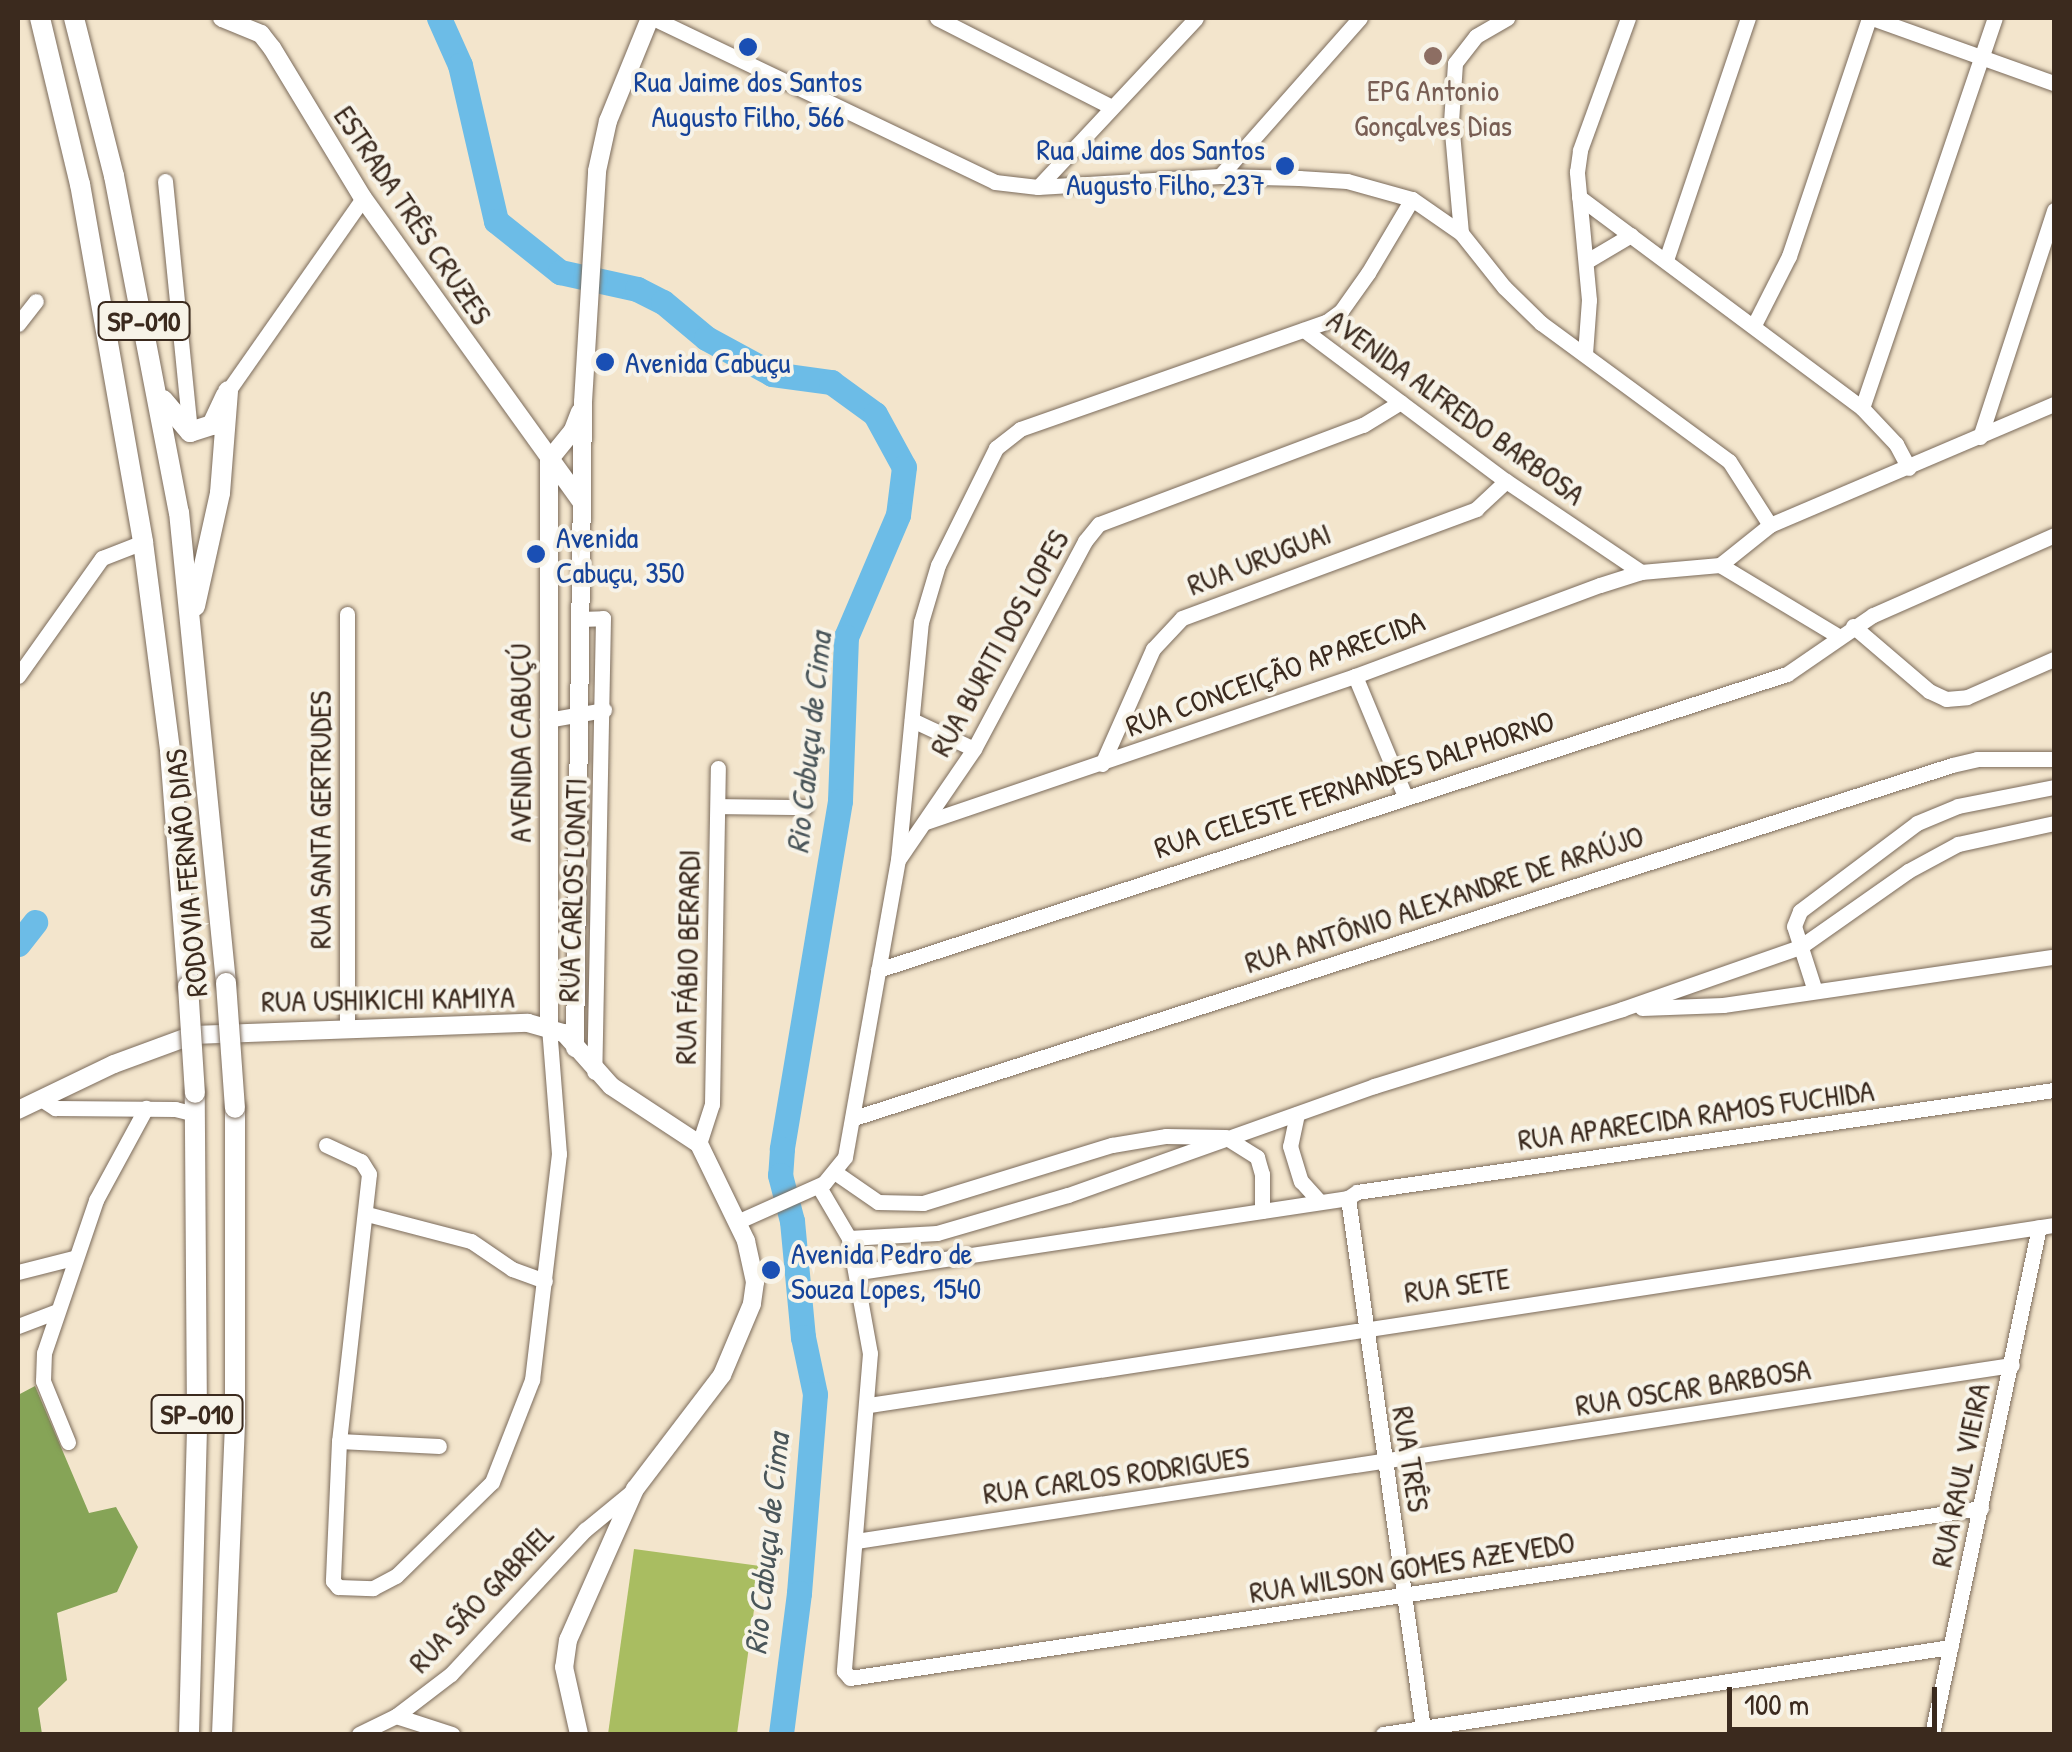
<!DOCTYPE html>
<html>
<head>
<meta charset="utf-8">
<style>
  body { margin:0 }
  #map { position:relative; width:2072px; height:1752px; overflow:hidden; background:#f3e5cc; font-family:"Patrick Hand",sans-serif }
  div>[style] { position:absolute }
  [style*='--x'] { left:calc(var(--x)*1px); top:calc(var(--y)*1px); width:calc(var(--w)*1px); rotate:calc(var(--a)*1deg) }
  .green>* { inset:0; background:#a9bd61 }
  .forest>* { inset:0; background:#86a457 }
  .river>* { height:25px; margin:-12.5px; padding:0 12.5px; transform-origin:12.5px; border-radius:12.5px; background:#6cbce7 }
  .roads { filter:drop-shadow(0 0 2px #7b6b5b) drop-shadow(0 0 2px #7b6b5b) }
  .minor>* { height:15px; margin:-7.5px; padding:0 7.5px; transform-origin:7.5px; border-radius:7.5px; background:#fff }
  .major>* { height:18px; margin:-9px; padding:0 9px; transform-origin:9px; border-radius:9px; background:#fff }
  .highway>* { height:20px; margin:-10px; padding:0 10px; transform-origin:10px; border-radius:10px; background:#fff }
  .bridges { filter:drop-shadow(0 0 2px #7b6b5b) drop-shadow(0 0 2px #7b6b5b) }
  .highway-bridge>* { height:20px; margin:-10px; padding:0 10px; transform-origin:10px; border-radius:10px; background:#fff }
  .dots>* { width:28px; height:28px; translate:-50% -50%; box-sizing:border-box; border:5px solid #f7f3e8; border-radius:50% }
  span { translate:-50% -50%; white-space:nowrap; text-align:center; line-height:1.15; -webkit-text-stroke:8px #f7f3e8; paint-order:stroke }
  .shield-label span { padding:2px 8px; background:#f7f3e8; border:2px solid; border-radius:8px; -webkit-text-stroke-width:0 }
  .shield-label { font-size:28px; color:#3b2a1e; font-weight:700 }
  .transit-label { font-size:30px; color:#164399 }
  .right { translate:-100% -50%; text-align:right }
  .left { translate:0 -50%; text-align:left }
  .education-label { font-size:30px; color:#785e54 }
  .street-label { font-size:30px; color:#3b2a1e }
  .water-label { font-size:32px; color:#4a565a; font-style:italic }
  .frame { position:absolute; inset:0; border:20px solid #3b2a1e; pointer-events:none }
  .scale { position:absolute; left:1727px; top:1687px; width:210px; height:45px; box-sizing:border-box; border:5px solid #3b2a1e; border-top:0; padding-left:12px; font-size:30px; line-height:35px; white-space:nowrap; color:#3b2a1e; -webkit-text-stroke:8px #f7f3e8; paint-order:stroke }
</style>
</head>
<body>
<div id="map">
  <div class="green">
    <div style="clip-path:polygon(634px 1549px,760px 1566px,737px 1734px,608px 1734px)"></div>
  </div>
  <div class="forest">
    <div style="clip-path:polygon(35px 1386px,89px 1513px,116px 1507px,138px 1547px,117px 1592px,57px 1613px,67px 1680px,38px 1708px,42px 1734px,18px 1734px,18px 1395px)"></div>
  </div>
  <div class="river">
    <div style="--x:439;--y:18;--w:51;--a:65.9"></div>
    <div style="--x:460;--y:65;--w:160;--a:77"></div>
    <div style="--x:496;--y:221;--w:82;--a:38.6"></div>
    <div style="--x:560;--y:272;--w:79;--a:12.4"></div>
    <div style="--x:637;--y:289;--w:29;--a:27"></div>
    <div style="--x:663;--y:302;--w:56;--a:39.9"></div>
    <div style="--x:706;--y:338;--w:75;--a:28.6"></div>
    <div style="--x:772;--y:374;--w:60;--a:7.7"></div>
    <div style="--x:831;--y:382;--w:54;--a:36"></div>
    <div style="--x:875;--y:414;--w:60;--a:61.3"></div>
    <div style="--x:904;--y:467;--w:48;--a:97.1"></div>
    <div style="--x:898;--y:515;--w:133;--a:113.1"></div>
    <div style="--x:846;--y:637;--w:164;--a:92.1"></div>
    <div style="--x:840;--y:801;--w:353;--a:99.5"></div>
    <div style="--x:782;--y:1149;--w:26;--a:94"></div>
    <div style="--x:780;--y:1175;--w:48;--a:75.4"></div>
    <div style="--x:792;--y:1221;--w:117;--a:84.6"></div>
    <div style="--x:803;--y:1337;--w:58;--a:78.1"></div>
    <div style="--x:815;--y:1394;--w:200;--a:94.6"></div>
    <div style="--x:799;--y:1593;--w:142;--a:97.3"></div>
    <div style="--x:18;--y:944;--w:28;--a:-52"></div>
  </div>
  <div class="roads">
    <div class="minor">
      <div style="--x:653;--y:18;--w:379;--a:25.6"></div>
      <div style="--x:995;--y:182;--w:43;--a:6.6"></div>
      <div style="--x:1038;--y:187;--w:182;--a:-3.5"></div>
      <div style="--x:1220;--y:176;--w:79;--a:1.5"></div>
      <div style="--x:1299;--y:178;--w:48;--a:3.6"></div>
      <div style="--x:1347;--y:181;--w:67;--a:15.5"></div>
      <div style="--x:1412;--y:199;--w:60;--a:34.8"></div>
      <div style="--x:1461;--y:233;--w:69;--a:51.5"></div>
      <div style="--x:1504;--y:287;--w:52;--a:44.2"></div>
      <div style="--x:1541;--y:323;--w:233;--a:36.3"></div>
      <div style="--x:1729;--y:461;--w:76;--a:57.4"></div>
      <div style="--x:937;--y:18;--w:196;--a:27"></div>
      <div style="--x:1872;--y:18;--w:193;--a:19.7"></div>
      <div style="--x:1220;--y:176;--w:211;--a:-48.5"></div>
      <div style="--x:165;--y:181;--w:252;--a:84.3"></div>
      <div style="--x:1038;--y:187;--w:231;--a:-46.9"></div>
      <div style="--x:1579;--y:197;--w:353;--a:36.7"></div>
      <div style="--x:1862;--y:408;--w:50;--a:46.6"></div>
      <div style="--x:1896;--y:444;--w:27;--a:62"></div>
      <div style="--x:1461;--y:233;--w:111;--a:-95.1"></div>
      <div style="--x:1451;--y:122;--w:59;--a:-86.1"></div>
      <div style="--x:1455;--y:63;--w:34;--a:-52"></div>
      <div style="--x:1476;--y:36;--w:36;--a:-30"></div>
      <div style="--x:1666;--y:260;--w:256;--a:-71.3"></div>
      <div style="--x:1587;--y:261;--w:51;--a:-30.6"></div>
      <div style="--x:18;--y:324;--w:29;--a:-52"></div>
      <div style="--x:1754;--y:325;--w:77;--a:-63.1"></div>
      <div style="--x:1789;--y:256;--w:251;--a:-71.4"></div>
      <div style="--x:1304;--y:330;--w:252;--a:36.8"></div>
      <div style="--x:1506;--y:481;--w:163;--a:34"></div>
      <div style="--x:1585;--y:354;--w:54;--a:-85.8"></div>
      <div style="--x:1589;--y:300;--w:129;--a:-95.4"></div>
      <div style="--x:1577;--y:172;--w:22;--a:-82"></div>
      <div style="--x:1580;--y:150;--w:140;--a:-70"></div>
      <div style="--x:228;--y:391;--w:236;--a:-55"></div>
      <div style="--x:1862;--y:408;--w:412;--a:-71.2"></div>
      <div style="--x:1980;--y:437;--w:239;--a:-71.9"></div>
      <div style="--x:1720;--y:565;--w:138;--a:31"></div>
      <div style="--x:347;--y:614;--w:412;--a:90"></div>
      <div style="--x:580;--y:619;--w:23;--a:-2"></div>
      <div style="--x:603;--y:618;--w:454;--a:91.1"></div>
      <div style="--x:1853;--y:626;--w:100;--a:40.5"></div>
      <div style="--x:1929;--y:691;--w:19;--a:25"></div>
      <div style="--x:1946;--y:699;--w:21;--a:-5"></div>
      <div style="--x:1967;--y:697;--w:95;--a:-23.6"></div>
      <div style="--x:18;--y:676;--w:145;--a:-54.6"></div>
      <div style="--x:102;--y:558;--w:44;--a:-21.3"></div>
      <div style="--x:1355;--y:676;--w:130;--a:67.4"></div>
      <div style="--x:547;--y:720;--w:58;--a:-10"></div>
      <div style="--x:912;--y:720;--w:68;--a:25.1"></div>
      <div style="--x:1102;--y:764;--w:126;--a:-66.1"></div>
      <div style="--x:1153;--y:649;--w:42;--a:-46.9"></div>
      <div style="--x:1182;--y:618;--w:314;--a:-20.3"></div>
      <div style="--x:1476;--y:509;--w:41;--a:-43"></div>
      <div style="--x:718;--y:806;--w:87;--a:0.7"></div>
      <div style="--x:926;--y:822;--w:453;--a:-18.8"></div>
      <div style="--x:1355;--y:676;--w:261;--a:-20.4"></div>
      <div style="--x:1600;--y:585;--w:43;--a:-17.6"></div>
      <div style="--x:1641;--y:572;--w:79;--a:-5.1"></div>
      <div style="--x:1720;--y:565;--w:64;--a:-38.7"></div>
      <div style="--x:1770;--y:525;--w:309;--a:-23.1"></div>
      <div style="--x:900;--y:857;--w:131;--a:-55.6"></div>
      <div style="--x:974;--y:749;--w:236;--a:-61.9"></div>
      <div style="--x:1085;--y:541;--w:22;--a:-51"></div>
      <div style="--x:1099;--y:524;--w:282;--a:-20.6"></div>
      <div style="--x:1363;--y:425;--w:44;--a:-31.2"></div>
      <div style="--x:878;--y:970;--w:956;--a:-18.04"></div>
      <div style="--x:1787;--y:674;--w:104;--a:-34.5"></div>
      <div style="--x:1873;--y:615;--w:198;--a:-23.8"></div>
      <div style="--x:1815;--y:991;--w:68;--a:-107.9"></div>
      <div style="--x:1794;--y:926;--w:16;--a:-68"></div>
      <div style="--x:1800;--y:911;--w:146;--a:-36.9"></div>
      <div style="--x:1917;--y:823;--w:44;--a:-22.5"></div>
      <div style="--x:1958;--y:806;--w:98;--a:-11.2"></div>
      <div style="--x:1642;--y:1008;--w:81;--a:-2.1"></div>
      <div style="--x:1723;--y:1005;--w:334;--a:-8.3"></div>
      <div style="--x:41;--y:1099;--w:17;--a:33"></div>
      <div style="--x:55;--y:1108;--w:120;--a:0.5"></div>
      <div style="--x:175;--y:1109;--w:21;--a:14"></div>
      <div style="--x:1297;--y:1114;--w:33;--a:102"></div>
      <div style="--x:1290;--y:1146;--w:37;--a:73"></div>
      <div style="--x:1301;--y:1181;--w:28;--a:48"></div>
      <div style="--x:854;--y:1118;--w:1153;--a:-17.82"></div>
      <div style="--x:1952;--y:765;--w:26;--a:-13"></div>
      <div style="--x:1977;--y:759;--w:77;--a:0"></div>
      <div style="--x:699;--y:1144;--w:42;--a:-72"></div>
      <div style="--x:712;--y:1104;--w:336;--a:-89"></div>
      <div style="--x:326;--y:1145;--w:38;--a:25"></div>
      <div style="--x:361;--y:1161;--w:15;--a:58"></div>
      <div style="--x:369;--y:1174;--w:269;--a:96.4"></div>
      <div style="--x:339;--y:1441;--w:140;--a:92.5"></div>
      <div style="--x:333;--y:1581;--w:8;--a:50"></div>
      <div style="--x:338;--y:1587;--w:35;--a:2"></div>
      <div style="--x:373;--y:1588;--w:26;--a:-28"></div>
      <div style="--x:396;--y:1576;--w:134;--a:-44.4"></div>
      <div style="--x:492;--y:1482;--w:110;--a:-68.6"></div>
      <div style="--x:532;--y:1380;--w:228;--a:-83.2"></div>
      <div style="--x:559;--y:1154;--w:128;--a:-94.5"></div>
      <div style="--x:836;--y:1173;--w:51;--a:34.6"></div>
      <div style="--x:878;--y:1202;--w:45;--a:1.3"></div>
      <div style="--x:923;--y:1203;--w:198;--a:-17.1"></div>
      <div style="--x:1112;--y:1145;--w:55;--a:-9.5"></div>
      <div style="--x:1166;--y:1136;--w:59;--a:1"></div>
      <div style="--x:1225;--y:1137;--w:38;--a:32"></div>
      <div style="--x:1257;--y:1157;--w:18;--a:74"></div>
      <div style="--x:1262;--y:1174;--w:37;--a:90"></div>
      <div style="--x:819;--y:1187;--w:59;--a:59.5"></div>
      <div style="--x:849;--y:1238;--w:117;--a:79.7"></div>
      <div style="--x:870;--y:1353;--w:319;--a:94.7"></div>
      <div style="--x:844;--y:1671;--w:9;--a:49"></div>
      <div style="--x:850;--y:1678;--w:1144;--a:-8.55"></div>
      <div style="--x:1348;--y:1198;--w:535;--a:81.95"></div>
      <div style="--x:367;--y:1214;--w:107;--a:14.6"></div>
      <div style="--x:471;--y:1241;--w:50;--a:34.3"></div>
      <div style="--x:512;--y:1269;--w:35;--a:20"></div>
      <div style="--x:739;--y:1221;--w:93;--a:-24.1"></div>
      <div style="--x:824;--y:1183;--w:33;--a:-51"></div>
      <div style="--x:845;--y:1157;--w:302;--a:-79.9"></div>
      <div style="--x:898;--y:860;--w:239;--a:-84.5"></div>
      <div style="--x:921;--y:622;--w:59;--a:-73.4"></div>
      <div style="--x:938;--y:565;--w:131;--a:-63.6"></div>
      <div style="--x:996;--y:448;--w:31;--a:-38"></div>
      <div style="--x:1020;--y:429;--w:324;--a:-19.3"></div>
      <div style="--x:1326;--y:322;--w:19;--a:-36"></div>
      <div style="--x:1341;--y:311;--w:47;--a:-54.6"></div>
      <div style="--x:1368;--y:273;--w:86;--a:-59.3"></div>
      <div style="--x:849;--y:1238;--w:88;--a:-3.3"></div>
      <div style="--x:937;--y:1233;--w:136;--a:-16.2"></div>
      <div style="--x:1068;--y:1195;--w:325;--a:-19.6"></div>
      <div style="--x:1374;--y:1086;--w:260;--a:-17.2"></div>
      <div style="--x:1622;--y:1009;--w:188;--a:-19.2"></div>
      <div style="--x:1800;--y:947;--w:132;--a:-35.1"></div>
      <div style="--x:1908;--y:871;--w:57;--a:-28.4"></div>
      <div style="--x:1958;--y:844;--w:98;--a:-12.3"></div>
      <div style="--x:18;--y:1272;--w:57;--a:-14.3"></div>
      <div style="--x:859;--y:1272;--w:495;--a:-8.6"></div>
      <div style="--x:1348;--y:1198;--w:11;--a:-34"></div>
      <div style="--x:1357;--y:1192;--w:704;--a:-8.33"></div>
      <div style="--x:18;--y:1326;--w:40;--a:-21"></div>
      <div style="--x:869;--y:1405;--w:1199;--a:-8.64"></div>
      <div style="--x:339;--y:1441;--w:100;--a:2.9"></div>
      <div style="--x:68;--y:1442;--w:66;--a:-112.3"></div>
      <div style="--x:43;--y:1381;--w:28;--a:-88"></div>
      <div style="--x:44;--y:1353;--w:162;--a:-71.2"></div>
      <div style="--x:96;--y:1200;--w:105;--a:-61.5"></div>
      <div style="--x:856;--y:1541;--w:1169;--a:-8.66"></div>
      <div style="--x:396;--y:1716;--w:59;--a:17.8"></div>
      <div style="--x:359;--y:1734;--w:41;--a:-25.9"></div>
      <div style="--x:396;--y:1716;--w:69;--a:-37.4"></div>
      <div style="--x:451;--y:1674;--w:197;--a:-47.1"></div>
      <div style="--x:585;--y:1530;--w:65;--a:-39.4"></div>
      <div style="--x:1383;--y:1734;--w:574;--a:-8.72"></div>
      <div style="--x:1932;--y:1734;--w:518;--a:-78.08"></div>
    </div>
    <div class="major">
      <div style="--x:222;--y:18;--w:42;--a:22.3"></div>
      <div style="--x:261;--y:34;--w:18;--a:52"></div>
      <div style="--x:272;--y:48;--w:175;--a:58.8"></div>
      <div style="--x:363;--y:198;--w:373;--a:54.3"></div>
      <div style="--x:549;--y:460;--w:566;--a:90"></div>
      <div style="--x:549;--y:460;--w:38;--a:-51"></div>
      <div style="--x:573;--y:430;--w:19;--a:-69"></div>
      <div style="--x:575;--y:1048;--w:646;--a:-89.29"></div>
      <div style="--x:583;--y:402;--w:231;--a:-86.5"></div>
      <div style="--x:597;--y:171;--w:51;--a:-77.6"></div>
      <div style="--x:608;--y:121;--w:111;--a:-67.8"></div>
      <div style="--x:18;--y:1110;--w:106;--a:-25.6"></div>
      <div style="--x:114;--y:1064;--w:84;--a:-20.2"></div>
      <div style="--x:193;--y:1035;--w:335;--a:-2.1"></div>
      <div style="--x:528;--y:1023;--w:37;--a:16"></div>
      <div style="--x:564;--y:1033;--w:71;--a:48.4"></div>
      <div style="--x:611;--y:1086;--w:105;--a:33.4"></div>
      <div style="--x:699;--y:1144;--w:108;--a:64.1"></div>
      <div style="--x:746;--y:1241;--w:42;--a:77.6"></div>
      <div style="--x:755;--y:1282;--w:22;--a:98"></div>
      <div style="--x:752;--y:1304;--w:77;--a:112.9"></div>
      <div style="--x:722;--y:1375;--w:143;--a:127.3"></div>
      <div style="--x:635;--y:1489;--w:165;--a:113.9"></div>
      <div style="--x:568;--y:1640;--w:27;--a:98"></div>
      <div style="--x:564;--y:1667;--w:69;--a:77.4"></div>
    </div>
    <div class="highway">
      <div style="--x:40;--y:18;--w:171;--a:76.5"></div>
      <div style="--x:80;--y:184;--w:364;--a:80"></div>
      <div style="--x:143;--y:542;--w:211;--a:82.6"></div>
      <div style="--x:170;--y:751;--w:236;--a:85.6"></div>
      <div style="--x:74;--y:18;--w:163;--a:75.8"></div>
      <div style="--x:114;--y:176;--w:342;--a:79.1"></div>
      <div style="--x:179;--y:512;--w:473;--a:84.3"></div>
      <div style="--x:163;--y:400;--w:42;--a:49.8"></div>
      <div style="--x:190;--y:432;--w:23;--a:-18"></div>
      <div style="--x:212;--y:425;--w:31;--a:-65"></div>
      <div style="--x:195;--y:606;--w:116;--a:-77.5"></div>
      <div style="--x:220;--y:493;--w:102;--a:-85.5"></div>
      <div style="--x:189;--y:1734;--w:314;--a:-88.5"></div>
      <div style="--x:197;--y:1420;--w:327;--a:-90.4"></div>
      <div style="--x:222;--y:1734;--w:314;--a:-87.6"></div>
      <div style="--x:235;--y:1420;--w:312;--a:-90"></div>
    </div>
  </div>
  <div class="bridges">
    <div class="highway-bridge">
      <div style="--x:226;--y:983;--w:125;--a:85.9"></div>
      <div style="--x:188;--y:986;--w:107;--a:86.3"></div>
    </div>
  </div>
  <div class="dots">
    <div style="left:748px;top:47px;background:#1a4fb4"></div>
    <div style="left:1433px;top:56px;background:#8d6e63"></div>
    <div style="left:1285px;top:166px;background:#1a4fb4"></div>
    <div style="left:605px;top:362px;background:#1a4fb4"></div>
    <div style="left:536px;top:554px;background:#1a4fb4"></div>
    <div style="left:771px;top:1270px;background:#1a4fb4"></div>
  </div>
  <div class="shield-label">
    <span style="left:144px;top:321px">SP-010</span>
    <span style="left:197px;top:1414px">SP-010</span>
  </div>
  <div class="transit-label">
    <span style="left:748px;top:98px">Rua Jaime dos Santos<br>Augusto Filho, 566</span>
    <span class="right" style="left:1265px;top:166px">Rua Jaime dos Santos<br>Augusto Filho, 237</span>
    <span class="left" style="left:625px;top:362px">Avenida Cabuçu</span>
    <span class="left" style="left:556px;top:554px">Avenida<br>Cabuçu, 350</span>
    <span class="left" style="left:791px;top:1270px">Avenida Pedro de<br>Souza Lopes, 1540</span>
  </div>
  <div class="education-label">
    <span style="left:1433px;top:107px">EPG Antonio<br>Gonçalves Dias</span>
  </div>
  <div class="street-label">
    <span style="left:413px;top:215px;rotate:56deg">ESTRADA TRÊS CRUZES</span>
    <span style="left:1456px;top:407px;rotate:36deg">AVENIDA ALFREDO BARBOSA</span>
    <span style="left:1259px;top:559px;rotate:-21deg">RUA URUGUAI</span>
    <span style="left:999px;top:643px;rotate:-61deg">RUA BURITI DOS LOPES</span>
    <span style="left:1275px;top:673px;rotate:-20deg">RUA CONCEIÇÃO APARECIDA</span>
    <span style="left:520px;top:743px;rotate:-90deg">AVENIDA CABUÇÚ</span>
    <span style="left:1354px;top:784px;rotate:-18deg">RUA CELESTE FERNANDES DALPHORNO</span>
    <span style="left:320px;top:820px;rotate:-90deg">RUA SANTA GERTRUDES</span>
    <span style="left:186px;top:873px;rotate:-95deg">RODOVIA FERNÃO DIAS</span>
    <span style="left:572px;top:890px;rotate:-88deg">RUA CARLOS LONATI</span>
    <span style="left:1444px;top:899px;rotate:-18deg">RUA ANTÔNIO ALEXANDRE DE ARAÚJO</span>
    <span style="left:687px;top:957px;rotate:-89deg">RUA FÁBIO BERARDI</span>
    <span style="left:388px;top:999px;rotate:-1deg">RUA USHIKICHI KAMIYA</span>
    <span style="left:1696px;top:1115px;rotate:-8deg">RUA APARECIDA RAMOS FUCHIDA</span>
    <span style="left:1457px;top:1285px;rotate:-8deg">RUA SETE</span>
    <span style="left:1693px;top:1387px;rotate:-9deg">RUA OSCAR BARBOSA</span>
    <span style="left:1411px;top:1459px;rotate:81deg">RUA TRÊS</span>
    <span style="left:1116px;top:1475px;rotate:-8deg">RUA CARLOS RODRIGUES</span>
    <span style="left:1960px;top:1475px;rotate:-78deg">RUA RAUL VIEIRA</span>
    <span style="left:1412px;top:1567px;rotate:-9deg">RUA WILSON GOMES AZEVEDO</span>
    <span style="left:481px;top:1598px;rotate:-46deg">RUA SÃO GABRIEL</span>
  </div>
  <div class="water-label">
    <span style="left:809px;top:743px;rotate:-84deg">Rio Cabuçu de Cima</span>
    <span style="left:767px;top:1544px;rotate:-84deg">Rio Cabuçu de Cima</span>
  </div>
  <div class="frame"></div>
  <div class="scale">100 m</div>
</div>
</body>
</html>
